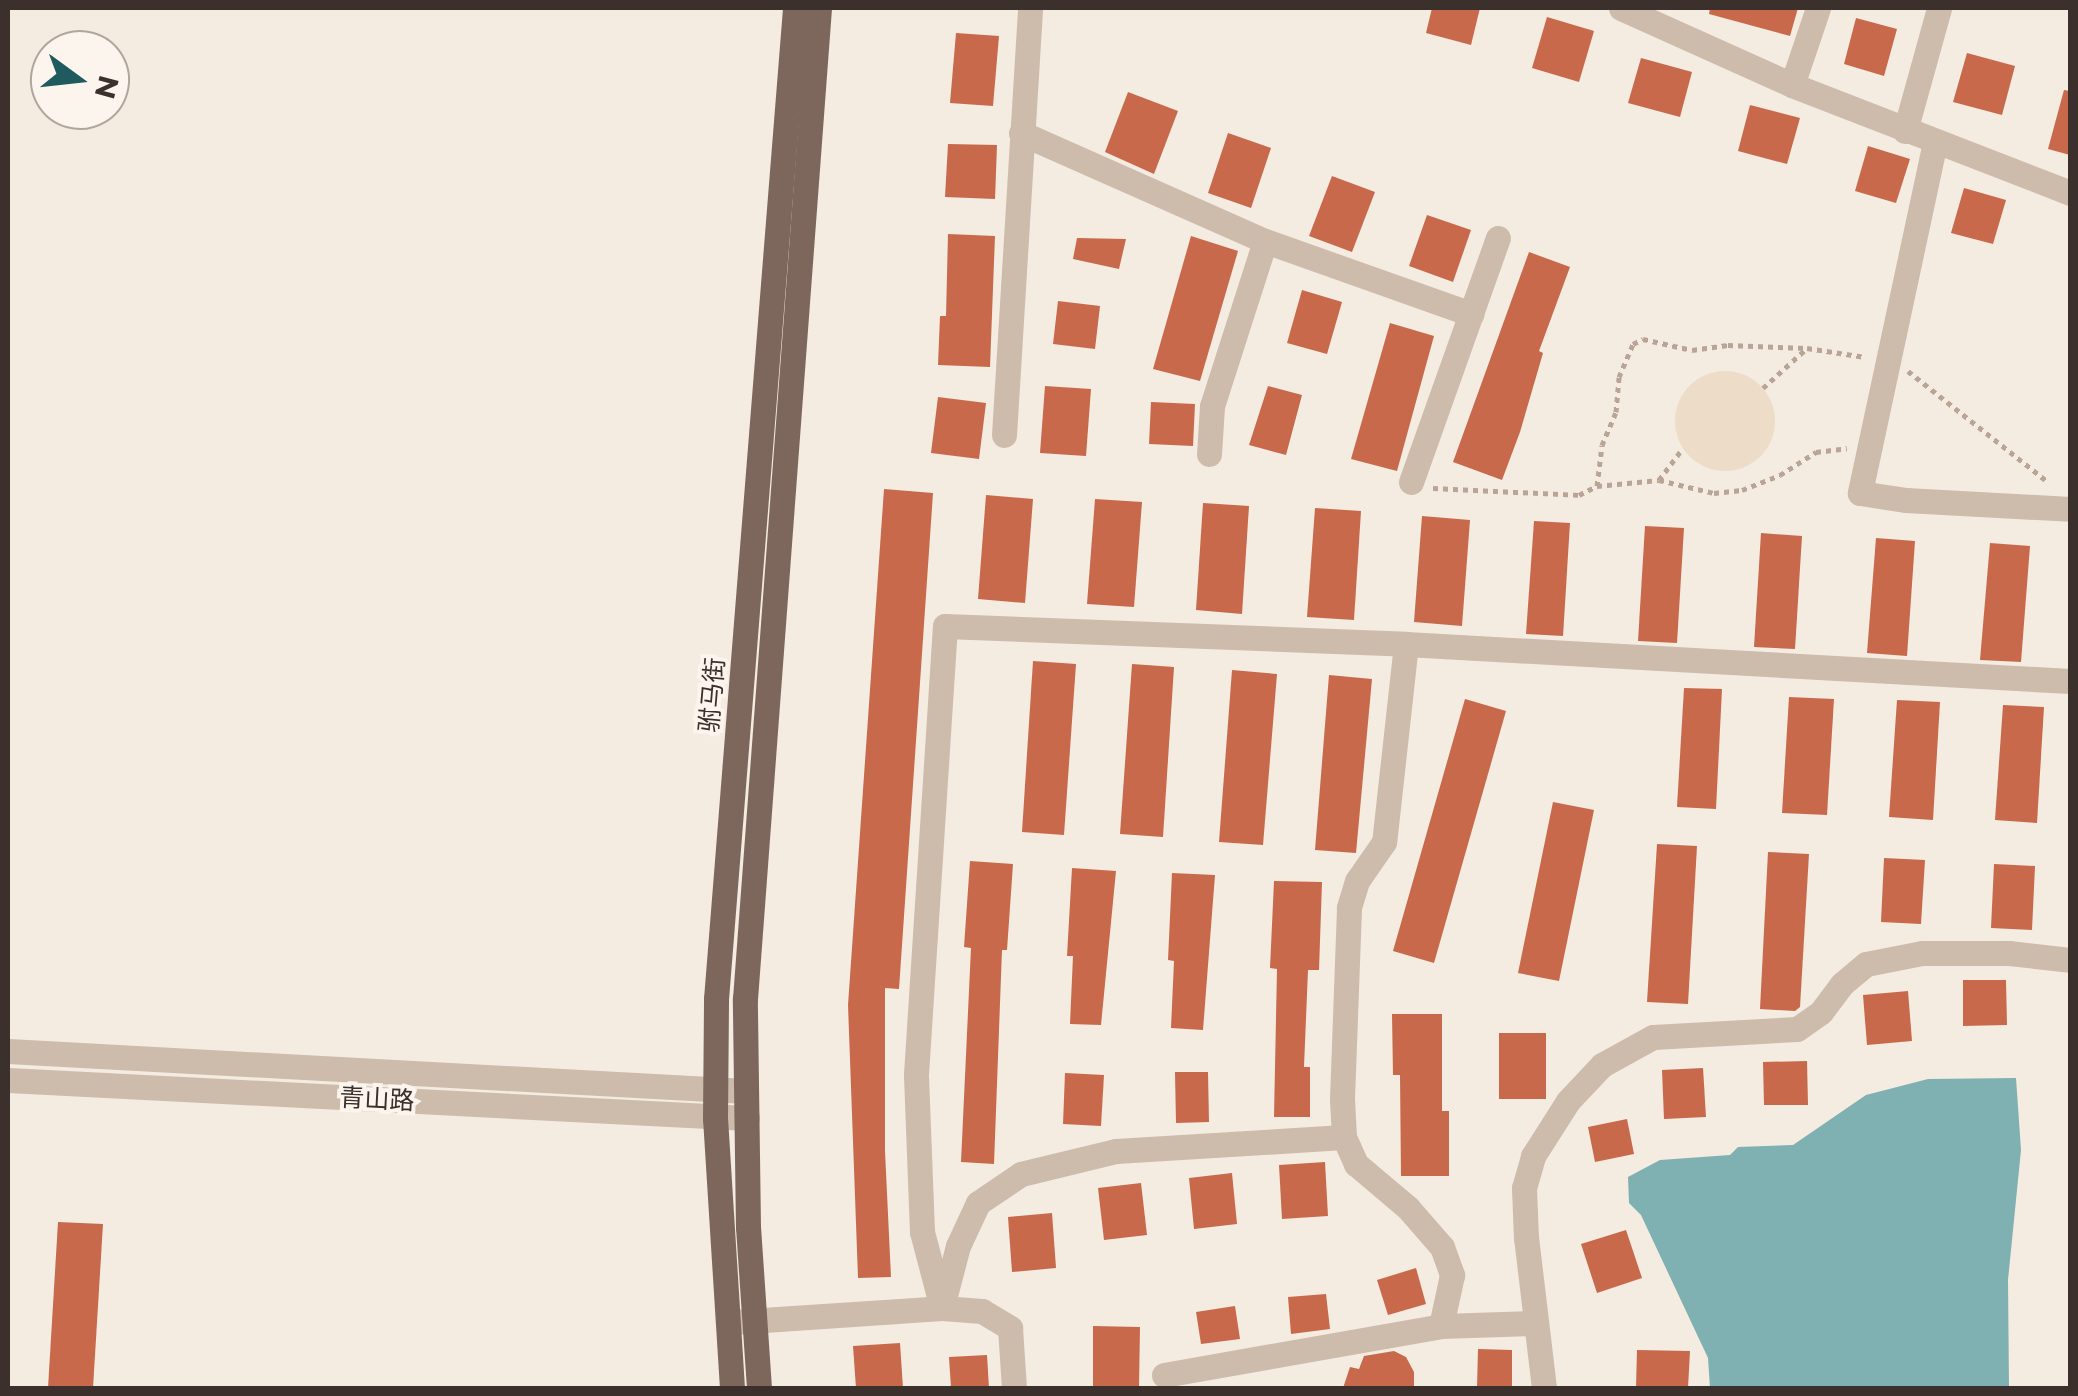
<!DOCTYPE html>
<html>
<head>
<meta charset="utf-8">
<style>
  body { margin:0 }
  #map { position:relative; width:2078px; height:1396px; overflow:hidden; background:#f4ebe1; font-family:Montserrat,"Noto Sans SC",sans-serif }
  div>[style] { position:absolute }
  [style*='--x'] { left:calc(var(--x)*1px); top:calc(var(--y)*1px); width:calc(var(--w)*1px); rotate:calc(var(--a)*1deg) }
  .plaza>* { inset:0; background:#ecdcc8 }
  .round { border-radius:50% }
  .water>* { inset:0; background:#7fb0b2 }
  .building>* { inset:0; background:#c8694b }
  .path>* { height:5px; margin-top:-2.5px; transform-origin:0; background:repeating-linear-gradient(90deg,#b9a596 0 5px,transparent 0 10px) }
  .minor>* { height:25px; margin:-12.5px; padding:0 12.5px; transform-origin:12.5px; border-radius:12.5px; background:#cdbbac }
  .major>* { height:25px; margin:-12.5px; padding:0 12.5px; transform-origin:12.5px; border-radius:12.5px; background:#7d675c }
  span { translate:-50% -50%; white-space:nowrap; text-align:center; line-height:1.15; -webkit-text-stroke:8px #fbf5ee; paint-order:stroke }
  .street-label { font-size:25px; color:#3b302b }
  .frame { position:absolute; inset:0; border:10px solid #3b302b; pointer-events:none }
  .north { position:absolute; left:30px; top:30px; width:100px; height:100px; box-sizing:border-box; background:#fbf5ee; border:2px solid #aea6a0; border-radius:50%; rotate:105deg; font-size:28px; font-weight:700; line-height:40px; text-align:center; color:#3b302b }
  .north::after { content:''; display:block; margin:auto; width:35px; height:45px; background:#1f5a5e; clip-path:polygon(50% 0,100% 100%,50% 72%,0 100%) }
</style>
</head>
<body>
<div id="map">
  <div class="plaza">
    <div class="round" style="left:1675px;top:371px;width:100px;height:100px"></div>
  </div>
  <div class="water">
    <div style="clip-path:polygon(2016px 1078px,2021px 1150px,2008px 1280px,2009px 1388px,1710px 1388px,1708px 1358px,1641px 1215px,1629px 1203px,1628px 1177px,1660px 1160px,1730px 1155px,1738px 1147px,1793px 1145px,1866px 1095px,1928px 1079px)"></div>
  </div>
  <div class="building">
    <div style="clip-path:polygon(1432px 8px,1480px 8px,1471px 45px,1426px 33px)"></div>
    <div style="clip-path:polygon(1710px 8px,1798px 8px,1790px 36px,1709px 14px)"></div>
    <div style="clip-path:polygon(1547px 17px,1594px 31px,1579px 82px,1532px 68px)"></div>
    <div style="clip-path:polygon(1856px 18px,1897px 29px,1884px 76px,1844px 64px)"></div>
    <div style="clip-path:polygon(956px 33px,999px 36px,993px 106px,950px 103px)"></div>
    <div style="clip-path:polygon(1967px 53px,2015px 66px,2002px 115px,1953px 102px)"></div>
    <div style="clip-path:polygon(1641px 58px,1692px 72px,1680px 117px,1628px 103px)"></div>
    <div style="clip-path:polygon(2064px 90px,2070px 91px,2070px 155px,2048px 149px)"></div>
    <div style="clip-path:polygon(1128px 92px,1178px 111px,1154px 174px,1105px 152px)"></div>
    <div style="clip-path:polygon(1750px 105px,1800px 118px,1787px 164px,1738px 151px)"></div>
    <div style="clip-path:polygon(1228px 133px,1271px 148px,1251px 208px,1208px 193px)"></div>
    <div style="clip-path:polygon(948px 144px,997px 145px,995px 199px,945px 197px)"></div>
    <div style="clip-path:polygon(1868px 146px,1910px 159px,1896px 203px,1855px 191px)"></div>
    <div style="clip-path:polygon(1332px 176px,1375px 192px,1352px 252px,1309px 236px)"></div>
    <div style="clip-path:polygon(1964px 188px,2006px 200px,1993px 244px,1951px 233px)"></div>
    <div style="clip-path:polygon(1427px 215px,1471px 230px,1453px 282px,1409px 266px)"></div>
    <div style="clip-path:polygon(948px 234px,995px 236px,990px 367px,938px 365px,940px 316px,946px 316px)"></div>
    <div style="clip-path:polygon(1191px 236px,1238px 251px,1200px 381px,1153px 369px)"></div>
    <div style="clip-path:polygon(1077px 238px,1126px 239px,1119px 269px,1073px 259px)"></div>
    <div style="clip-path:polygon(1529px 252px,1570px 267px,1539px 351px,1543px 353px,1520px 432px,1502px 480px,1453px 462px)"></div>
    <div style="clip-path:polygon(1302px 290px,1342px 302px,1327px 354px,1287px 343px)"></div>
    <div style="clip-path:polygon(1058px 301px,1100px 306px,1095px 349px,1053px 344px)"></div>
    <div style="clip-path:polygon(1390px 323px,1434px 336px,1397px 471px,1351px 459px)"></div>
    <div style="clip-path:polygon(1045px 386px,1091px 389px,1086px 456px,1040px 453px)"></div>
    <div style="clip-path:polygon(1268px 386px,1302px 395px,1286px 455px,1249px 445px)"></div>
    <div style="clip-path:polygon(938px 397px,986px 403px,979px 459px,931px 453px)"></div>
    <div style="clip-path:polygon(1151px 402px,1195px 404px,1193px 446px,1149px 444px)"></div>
    <div style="clip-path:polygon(884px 489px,933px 493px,899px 989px,885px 988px,885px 1151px,891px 1277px,858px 1278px,848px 1005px)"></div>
    <div style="clip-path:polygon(986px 495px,1033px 499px,1025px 603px,978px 599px)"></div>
    <div style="clip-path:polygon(1095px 499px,1142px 502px,1134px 607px,1087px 604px)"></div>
    <div style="clip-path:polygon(1203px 503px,1249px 506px,1242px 614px,1196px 610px)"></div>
    <div style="clip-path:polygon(1315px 508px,1361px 511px,1354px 620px,1307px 617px)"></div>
    <div style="clip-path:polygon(1422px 516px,1470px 520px,1462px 626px,1414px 622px)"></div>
    <div style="clip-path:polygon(1534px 521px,1570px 523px,1563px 636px,1526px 634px)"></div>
    <div style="clip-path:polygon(1645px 526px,1684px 528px,1677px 643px,1638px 641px)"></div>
    <div style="clip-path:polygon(1761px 533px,1802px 536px,1795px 649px,1754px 647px)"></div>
    <div style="clip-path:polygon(1876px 538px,1915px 541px,1907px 656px,1867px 653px)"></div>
    <div style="clip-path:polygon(1990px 543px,2030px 546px,2021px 662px,1980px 660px)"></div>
    <div style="clip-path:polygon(1033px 661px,1076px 664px,1064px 835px,1022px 832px)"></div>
    <div style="clip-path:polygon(1132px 664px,1174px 667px,1163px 837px,1120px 834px)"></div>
    <div style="clip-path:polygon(1232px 670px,1277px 674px,1263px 845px,1219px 842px)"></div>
    <div style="clip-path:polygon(1329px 675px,1372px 679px,1356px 853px,1315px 850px)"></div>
    <div style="clip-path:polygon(1684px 688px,1722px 689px,1716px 809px,1677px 807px)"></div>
    <div style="clip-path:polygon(1789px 697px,1834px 699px,1827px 815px,1782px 813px)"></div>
    <div style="clip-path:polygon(1465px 699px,1506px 711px,1434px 963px,1393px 951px)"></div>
    <div style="clip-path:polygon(1897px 700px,1940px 702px,1933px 820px,1889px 817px)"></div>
    <div style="clip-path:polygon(2003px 705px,2044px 707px,2037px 823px,1995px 820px)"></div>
    <div style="clip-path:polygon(1553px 802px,1594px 810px,1559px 981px,1518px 973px)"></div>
    <div style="clip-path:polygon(1657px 844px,1697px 846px,1688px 1004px,1647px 1002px)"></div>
    <div style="clip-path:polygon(1768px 852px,1809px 854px,1800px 1007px,1795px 1011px,1760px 1009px)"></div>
    <div style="clip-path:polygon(1884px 858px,1925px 860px,1921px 924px,1881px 922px)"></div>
    <div style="clip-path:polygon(970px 861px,1013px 864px,1007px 950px,1002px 950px,994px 1164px,961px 1162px,971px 948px,964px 947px)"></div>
    <div style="clip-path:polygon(1994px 864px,2035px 866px,2032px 930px,1991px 928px)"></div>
    <div style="clip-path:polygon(1072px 868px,1116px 871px,1101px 1025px,1070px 1024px,1073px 956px,1067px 956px)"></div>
    <div style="clip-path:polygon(1172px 873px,1215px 875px,1203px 1030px,1171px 1028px,1174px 961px,1168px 960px)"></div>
    <div style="clip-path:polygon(1274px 881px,1322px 882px,1319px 970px,1308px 970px,1304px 1067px,1310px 1067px,1310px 1117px,1274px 1117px,1277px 969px,1270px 968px)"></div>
    <div style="clip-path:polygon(1963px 980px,2006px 980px,2007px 1025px,1963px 1026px)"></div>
    <div style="clip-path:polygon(1908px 991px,1912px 1041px,1867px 1045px,1863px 995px)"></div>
    <div style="clip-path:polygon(1392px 1014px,1442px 1014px,1442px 1111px,1449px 1111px,1449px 1176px,1401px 1176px,1400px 1075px,1393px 1075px)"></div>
    <div style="clip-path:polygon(1499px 1033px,1546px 1033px,1546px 1099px,1499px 1099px)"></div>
    <div style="clip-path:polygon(1807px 1061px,1808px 1105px,1764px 1105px,1763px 1062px)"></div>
    <div style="clip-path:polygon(1703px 1068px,1706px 1117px,1664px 1119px,1662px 1070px)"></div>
    <div style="clip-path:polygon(1175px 1072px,1208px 1072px,1209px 1122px,1176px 1123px)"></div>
    <div style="clip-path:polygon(1065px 1073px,1104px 1075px,1101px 1126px,1063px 1124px)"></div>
    <div style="clip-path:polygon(1627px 1119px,1634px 1154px,1595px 1162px,1588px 1127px)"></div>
    <div style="clip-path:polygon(1325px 1162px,1328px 1216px,1282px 1219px,1279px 1165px)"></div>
    <div style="clip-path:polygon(1232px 1173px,1237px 1224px,1194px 1229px,1189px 1178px)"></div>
    <div style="clip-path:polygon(1141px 1183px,1147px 1235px,1104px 1240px,1098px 1188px)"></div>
    <div style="clip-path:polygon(1052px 1213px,1056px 1268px,1012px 1272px,1008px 1217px)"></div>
    <div style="clip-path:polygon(58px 1222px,103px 1224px,93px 1388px,48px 1388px)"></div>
    <div style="clip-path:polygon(1626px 1230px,1642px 1278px,1597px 1293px,1581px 1244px)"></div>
    <div style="clip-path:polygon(1416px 1268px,1426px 1304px,1388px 1315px,1377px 1280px)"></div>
    <div style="clip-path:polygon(1326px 1294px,1330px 1329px,1291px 1334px,1288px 1297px)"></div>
    <div style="clip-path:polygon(1235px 1306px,1240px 1339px,1201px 1344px,1196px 1312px)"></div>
    <div style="clip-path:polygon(1093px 1326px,1140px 1327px,1139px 1387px,1093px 1387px)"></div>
    <div style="clip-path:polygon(900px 1343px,903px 1388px,856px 1388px,853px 1346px)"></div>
    <div style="clip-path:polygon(1478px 1349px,1512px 1350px,1512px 1388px,1477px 1388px)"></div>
    <div style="clip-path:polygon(1637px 1350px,1690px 1351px,1688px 1388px,1636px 1388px)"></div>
    <div style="clip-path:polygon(1394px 1351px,1406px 1357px,1414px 1372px,1414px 1388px,1343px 1388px,1350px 1367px,1359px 1369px,1364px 1356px)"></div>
    <div style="clip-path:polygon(987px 1355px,989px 1388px,951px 1388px,949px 1357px)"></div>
  </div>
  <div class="path">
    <div style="--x:1908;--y:371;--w:179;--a:38.4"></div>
    <div style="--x:1763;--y:388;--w:59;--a:-42.3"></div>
    <div style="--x:1659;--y:480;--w:39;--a:-53"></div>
    <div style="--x:1597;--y:486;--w:41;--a:-83"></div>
    <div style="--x:1602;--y:445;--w:36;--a:-67"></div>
    <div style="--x:1616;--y:412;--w:35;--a:-85"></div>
    <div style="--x:1619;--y:377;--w:36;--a:-67"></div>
    <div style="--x:1633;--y:344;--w:11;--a:-27"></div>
    <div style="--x:1643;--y:339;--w:50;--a:12.7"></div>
    <div style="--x:1692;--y:350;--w:36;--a:-8"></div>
    <div style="--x:1728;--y:345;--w:79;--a:2.2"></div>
    <div style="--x:1807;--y:348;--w:59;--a:8.8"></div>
    <div style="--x:1433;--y:488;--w:146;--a:2.7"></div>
    <div style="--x:1579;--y:495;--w:20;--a:-27"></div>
    <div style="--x:1597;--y:486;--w:62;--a:-5.5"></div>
    <div style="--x:1659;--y:480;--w:57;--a:13.3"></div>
    <div style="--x:1714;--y:493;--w:28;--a:-6"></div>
    <div style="--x:1742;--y:490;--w:41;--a:-21.5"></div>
    <div style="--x:1780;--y:475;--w:43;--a:-32.6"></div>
    <div style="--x:1816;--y:452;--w:31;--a:-7"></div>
  </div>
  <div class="minor">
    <div style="--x:1621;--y:8;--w:188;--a:24.2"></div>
    <div style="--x:1792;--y:85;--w:298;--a:21.2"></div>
    <div style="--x:1792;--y:85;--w:81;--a:-71.3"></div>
    <div style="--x:1905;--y:131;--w:128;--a:-74.5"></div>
    <div style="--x:1021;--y:133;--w:267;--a:23.9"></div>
    <div style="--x:1265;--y:241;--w:219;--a:19.5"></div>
    <div style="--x:1935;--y:142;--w:359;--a:102.1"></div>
    <div style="--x:1860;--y:493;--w:47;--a:8.7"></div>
    <div style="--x:1906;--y:500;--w:164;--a:3.1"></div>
    <div style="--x:1004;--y:435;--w:428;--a:-86.5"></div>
    <div style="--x:1209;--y:454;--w:48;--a:-86.4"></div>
    <div style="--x:1212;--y:406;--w:173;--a:-72.2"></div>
    <div style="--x:1411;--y:482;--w:259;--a:-70.4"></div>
    <div style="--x:1406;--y:644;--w:199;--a:96.3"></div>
    <div style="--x:1384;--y:842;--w:47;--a:124.7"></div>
    <div style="--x:1357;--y:881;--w:28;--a:107"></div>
    <div style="--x:1349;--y:908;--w:191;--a:92.1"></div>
    <div style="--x:1342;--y:1099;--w:38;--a:87"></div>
    <div style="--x:1344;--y:1137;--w:30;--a:66"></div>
    <div style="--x:1356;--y:1164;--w:68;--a:40.2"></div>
    <div style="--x:1408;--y:1208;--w:52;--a:48.9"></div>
    <div style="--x:1442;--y:1247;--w:30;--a:70"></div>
    <div style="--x:1452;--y:1275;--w:52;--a:102.2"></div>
    <div style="--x:8;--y:1051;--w:739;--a:3.1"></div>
    <div style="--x:8;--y:1080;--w:740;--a:2.94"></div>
    <div style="--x:943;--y:1303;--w:59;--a:-75.3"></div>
    <div style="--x:958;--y:1246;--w:47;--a:-65.1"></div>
    <div style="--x:978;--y:1203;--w:52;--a:-34"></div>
    <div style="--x:1021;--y:1174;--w:98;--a:-13.6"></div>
    <div style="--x:1116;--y:1151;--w:228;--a:-3.5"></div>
    <div style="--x:942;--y:1308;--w:79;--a:-104.7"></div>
    <div style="--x:922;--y:1232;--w:158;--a:-92.2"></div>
    <div style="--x:916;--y:1074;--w:449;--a:-86.3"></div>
    <div style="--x:945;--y:626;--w:461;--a:2.2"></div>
    <div style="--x:1406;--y:644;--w:665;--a:3.19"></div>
    <div style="--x:733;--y:1322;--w:209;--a:-3.8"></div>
    <div style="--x:942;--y:1308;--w:40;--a:4.3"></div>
    <div style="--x:982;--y:1311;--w:33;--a:31"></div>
    <div style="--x:1010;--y:1328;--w:60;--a:86.2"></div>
    <div style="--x:1164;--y:1375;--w:281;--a:-10"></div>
    <div style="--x:1441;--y:1326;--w:95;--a:-1.8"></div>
    <div style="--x:1544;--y:1388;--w:151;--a:-96.8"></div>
    <div style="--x:1526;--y:1238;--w:50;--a:-92.3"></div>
    <div style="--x:1524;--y:1188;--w:33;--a:-74"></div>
    <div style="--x:1533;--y:1156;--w:65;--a:-57.5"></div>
    <div style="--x:1568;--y:1101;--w:50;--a:-46.6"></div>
    <div style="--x:1602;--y:1065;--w:58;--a:-28.8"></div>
    <div style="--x:1653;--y:1037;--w:144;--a:-3.2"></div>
    <div style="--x:1797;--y:1029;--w:29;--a:-35"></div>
    <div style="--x:1821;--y:1012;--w:35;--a:-53"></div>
    <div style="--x:1842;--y:984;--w:31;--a:-40"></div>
    <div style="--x:1866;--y:964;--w:57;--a:-11.1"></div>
    <div style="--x:1922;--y:953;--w:87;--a:0"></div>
    <div style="--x:2009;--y:953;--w:61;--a:6.5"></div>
  </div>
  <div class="major">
    <div style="--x:732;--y:1388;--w:271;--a:-93.6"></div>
    <div style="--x:715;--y:1118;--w:119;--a:-89.5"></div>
    <div style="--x:716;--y:999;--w:994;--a:-85.44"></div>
    <div style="--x:759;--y:1388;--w:161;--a:-93.9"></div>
    <div style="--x:748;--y:1227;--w:228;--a:-90.8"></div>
    <div style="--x:745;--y:999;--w:994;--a:-85.73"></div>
  </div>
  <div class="street-label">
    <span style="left:712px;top:695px;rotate:-85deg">驸马街</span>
    <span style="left:377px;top:1099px;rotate:3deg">青山路</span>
  </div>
  <div class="frame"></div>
  <div class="north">N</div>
</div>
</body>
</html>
